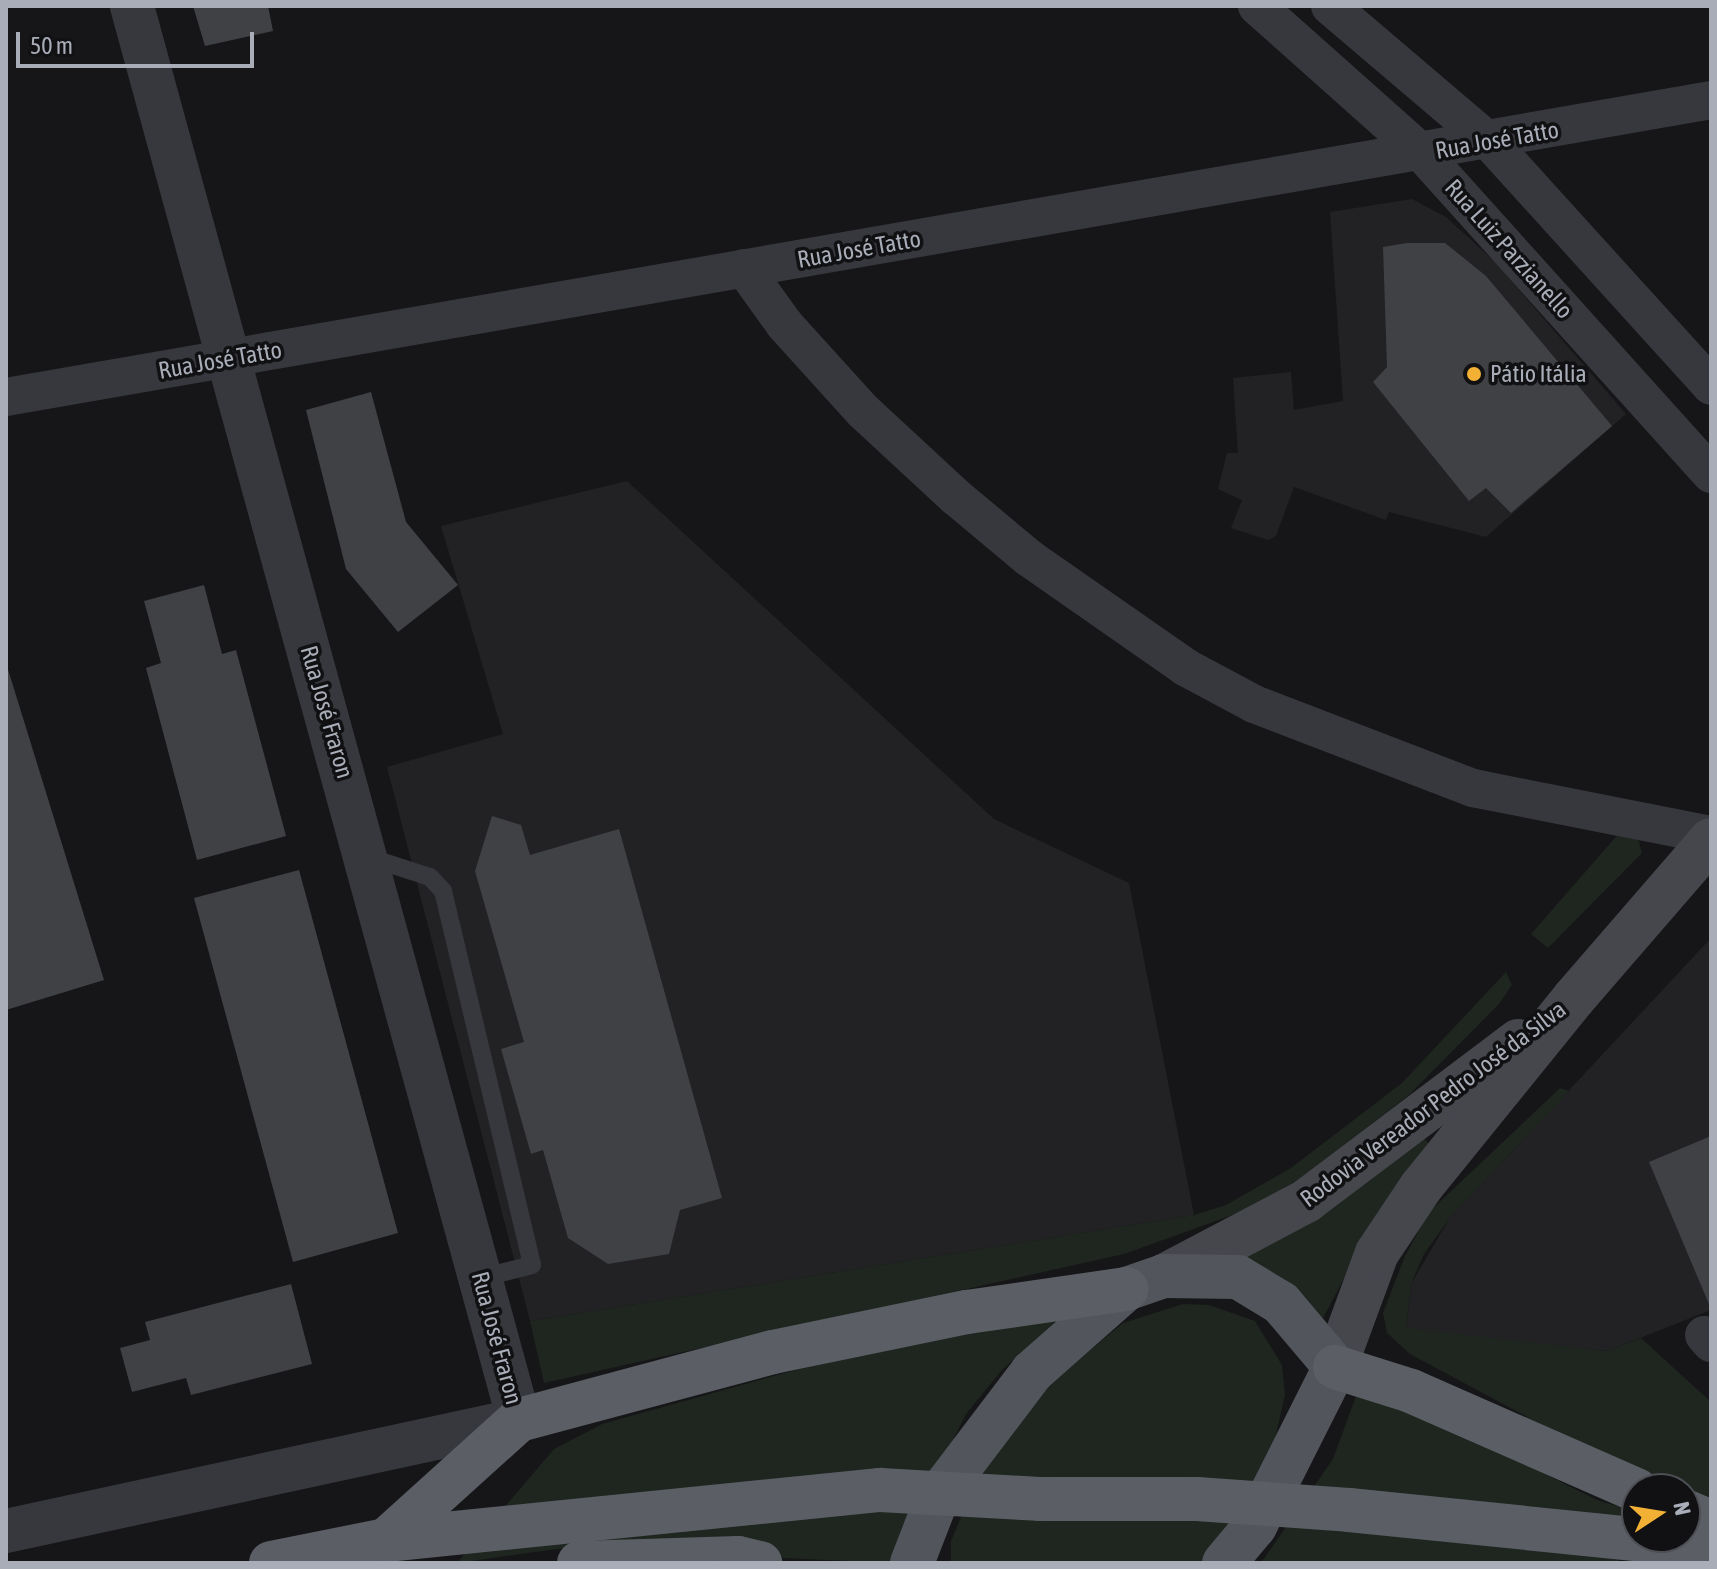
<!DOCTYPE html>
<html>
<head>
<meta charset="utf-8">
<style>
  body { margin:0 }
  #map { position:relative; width:1717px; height:1569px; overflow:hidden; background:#161618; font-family:"Asap Condensed",sans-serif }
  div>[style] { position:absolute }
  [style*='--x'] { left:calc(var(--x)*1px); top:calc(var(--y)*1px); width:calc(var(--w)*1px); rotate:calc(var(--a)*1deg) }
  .built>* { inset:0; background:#222225 }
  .green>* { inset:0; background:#1e261f }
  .building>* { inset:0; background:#404145 }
  .service>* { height:18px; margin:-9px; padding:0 9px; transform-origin:9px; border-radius:9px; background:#37383d }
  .minor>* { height:38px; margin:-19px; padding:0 19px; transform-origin:19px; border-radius:19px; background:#37383d }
  .tertiary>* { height:44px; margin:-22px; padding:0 22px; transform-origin:22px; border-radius:22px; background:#37383d }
  .secondary>* { height:44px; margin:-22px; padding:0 22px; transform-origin:22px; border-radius:22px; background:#45474d }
  .primary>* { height:44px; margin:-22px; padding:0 22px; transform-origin:22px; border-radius:22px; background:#53555c }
  .trunk>* { height:44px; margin:-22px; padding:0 22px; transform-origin:22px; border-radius:22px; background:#5b5e65 }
  .trunk-bridge>* { height:44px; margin:-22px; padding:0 22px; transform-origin:22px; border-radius:22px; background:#5b5e65 }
  .dots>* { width:22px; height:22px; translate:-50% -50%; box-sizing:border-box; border:4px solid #111113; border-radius:50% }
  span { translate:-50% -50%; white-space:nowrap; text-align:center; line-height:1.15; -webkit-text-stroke:7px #111113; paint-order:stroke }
  .street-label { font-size:24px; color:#a8adb8 }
  .poi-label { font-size:24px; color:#a8adb8 }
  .left { translate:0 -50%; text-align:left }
  .frame { position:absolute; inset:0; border:8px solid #a8adb8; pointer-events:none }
  .north { position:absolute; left:1621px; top:1473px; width:80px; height:80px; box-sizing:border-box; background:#111113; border:2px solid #4d4f55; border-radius:50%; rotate:78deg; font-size:22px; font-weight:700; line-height:32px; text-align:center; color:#a8adb8 }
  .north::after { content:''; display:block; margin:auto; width:28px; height:36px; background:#f2b134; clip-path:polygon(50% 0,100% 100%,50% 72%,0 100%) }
  .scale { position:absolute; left:16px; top:32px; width:238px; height:36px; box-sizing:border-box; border:4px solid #a8adb8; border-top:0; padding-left:10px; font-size:24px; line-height:28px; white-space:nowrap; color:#a8adb8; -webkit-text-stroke:6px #111113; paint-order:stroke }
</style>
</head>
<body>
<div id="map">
  <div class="built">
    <div style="clip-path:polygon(1412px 199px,1446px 217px,1495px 262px,1626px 414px,1486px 537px,1389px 512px,1386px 520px,1294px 487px,1276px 536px,1268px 540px,1231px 528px,1242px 500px,1218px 489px,1227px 453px,1238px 453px,1233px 378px,1291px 372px,1294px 410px,1343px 401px,1330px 212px)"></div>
    <div style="clip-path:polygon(627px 481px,994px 819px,1129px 883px,1194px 1215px,530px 1321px,387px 767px,503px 734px,441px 526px)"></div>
    <div style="clip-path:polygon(1711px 938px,1711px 1310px,1607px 1351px,1406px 1329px,1411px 1284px,1449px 1219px)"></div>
  </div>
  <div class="green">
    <div style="clip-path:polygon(1621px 831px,1638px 839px,1642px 853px,1548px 948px,1531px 934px)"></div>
    <div style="clip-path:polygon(1506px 972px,1512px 985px,1499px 1004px,1409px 1095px,1299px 1179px,1252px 1208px,1124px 1254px,544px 1383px,530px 1321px,1194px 1215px,1226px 1205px,1291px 1168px,1402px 1083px)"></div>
    <div style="clip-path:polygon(1560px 1088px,1569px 1091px,1449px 1219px,1424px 1254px,1411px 1284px,1406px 1328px,1607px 1351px,1641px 1338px,1711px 1402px,1711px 1500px,1647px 1479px,1572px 1441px,1410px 1354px,1387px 1333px,1383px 1313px,1405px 1256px,1429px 1212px)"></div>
    <div style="clip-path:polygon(1424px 1139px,1435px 1149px,1367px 1235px,1322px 1320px,1239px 1261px)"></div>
    <div style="clip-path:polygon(1183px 1304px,1209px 1305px,1255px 1321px,1282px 1365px,1285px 1395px,1272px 1452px,1204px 1563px,951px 1563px,951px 1541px,976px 1482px,1003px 1439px,1052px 1382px,1123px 1323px)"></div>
    <div style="clip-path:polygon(1056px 1321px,1002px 1370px,966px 1414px,891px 1563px,564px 1548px,457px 1563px,554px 1449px,602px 1424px,792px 1371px,952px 1334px)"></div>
    <div style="clip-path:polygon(1356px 1396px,1387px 1396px,1597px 1500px,1637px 1512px,1618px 1563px,1261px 1563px,1333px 1459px)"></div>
  </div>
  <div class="building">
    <div style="clip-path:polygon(193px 6px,268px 6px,273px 31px,205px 46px)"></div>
    <div style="clip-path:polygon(1407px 243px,1445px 243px,1486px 276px,1612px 426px,1511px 513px,1486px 488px,1469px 501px,1373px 382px,1387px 367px,1383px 247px)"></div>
    <div style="clip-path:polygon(371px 392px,406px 522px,458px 585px,398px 632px,346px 569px,306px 410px)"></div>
    <div style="clip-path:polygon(204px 585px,222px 654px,236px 650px,286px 836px,197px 860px,146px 668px,161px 663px,144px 601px)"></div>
    <div style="clip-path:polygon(6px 663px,104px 980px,6px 1010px)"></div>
    <div style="clip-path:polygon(492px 816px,521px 825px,530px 855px,619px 829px,722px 1198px,680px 1210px,669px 1254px,608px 1264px,568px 1238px,543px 1150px,531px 1154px,501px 1049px,524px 1042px,475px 871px)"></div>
    <div style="clip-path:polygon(299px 870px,398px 1233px,293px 1262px,194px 898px)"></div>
    <div style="clip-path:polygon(1711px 1136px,1711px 1309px,1649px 1162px)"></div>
    <div style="clip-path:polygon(291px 1284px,312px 1364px,191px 1395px,186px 1378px,132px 1392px,120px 1348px,150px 1340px,145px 1322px)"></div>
  </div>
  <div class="service">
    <div style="--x:368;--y:857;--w:65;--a:17.9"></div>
    <div style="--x:430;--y:877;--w:19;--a:47"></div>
    <div style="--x:443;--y:891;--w:384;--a:76.6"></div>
    <div style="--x:532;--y:1265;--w:53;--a:165.7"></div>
  </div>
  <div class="minor">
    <div style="--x:1257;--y:6;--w:221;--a:41.7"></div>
    <div style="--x:1422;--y:153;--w:432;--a:48"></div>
    <div style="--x:1330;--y:6;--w:210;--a:40.4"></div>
    <div style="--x:1490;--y:142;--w:329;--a:47.8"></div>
    <div style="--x:744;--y:268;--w:70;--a:54.3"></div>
    <div style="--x:785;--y:325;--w:116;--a:47.8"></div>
    <div style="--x:863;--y:411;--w:127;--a:42.8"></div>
    <div style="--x:956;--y:497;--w:95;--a:39.9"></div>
    <div style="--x:1029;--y:558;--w:190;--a:34.9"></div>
    <div style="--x:1185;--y:667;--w:78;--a:28.2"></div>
    <div style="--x:1254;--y:704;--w:235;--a:21"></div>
    <div style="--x:1473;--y:788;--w:243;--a:11.2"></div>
    <div style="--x:6;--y:397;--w:1731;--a:-9.88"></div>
    <div style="--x:1704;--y:1335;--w:11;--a:49"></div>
  </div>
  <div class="tertiary">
    <div style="--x:6;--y:1531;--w:525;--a:-12.21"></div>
    <div style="--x:519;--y:1420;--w:1466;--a:-105.31"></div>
  </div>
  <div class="secondary">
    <div style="--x:1164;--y:1276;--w:161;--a:-27.8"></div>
    <div style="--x:1306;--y:1201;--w:266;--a:-37"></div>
    <div style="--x:1335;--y:1367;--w:121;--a:-69.8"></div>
    <div style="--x:1377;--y:1253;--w:79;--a:-56.3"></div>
    <div style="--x:1421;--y:1187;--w:243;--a:-51"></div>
    <div style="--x:1574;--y:998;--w:209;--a:-49.1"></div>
  </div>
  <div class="primary">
    <div style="--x:912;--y:1563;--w:72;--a:-68.8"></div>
    <div style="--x:938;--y:1496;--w:156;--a:-52.8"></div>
    <div style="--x:1032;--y:1372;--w:125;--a:-41.4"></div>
    <div style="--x:1126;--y:1289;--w:40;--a:-18.9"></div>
    <div style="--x:1164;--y:1276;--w:74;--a:0.8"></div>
    <div style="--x:1238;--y:1277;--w:50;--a:31.2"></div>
    <div style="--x:1281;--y:1303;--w:84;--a:49.8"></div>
    <div style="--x:1335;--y:1367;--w:178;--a:116.7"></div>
    <div style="--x:1255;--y:1526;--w:48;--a:130"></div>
  </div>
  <div class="trunk">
    <div style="--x:1335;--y:1367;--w:80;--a:17.5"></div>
    <div style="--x:1411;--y:1391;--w:247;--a:23.7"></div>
    <div style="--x:1039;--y:1499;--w:158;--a:0"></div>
    <div style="--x:1349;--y:1510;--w:364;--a:5.8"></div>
    <div style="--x:1685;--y:1511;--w:28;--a:23"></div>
    <div style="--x:386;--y:1540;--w:179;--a:-42.1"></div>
    <div style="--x:519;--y:1420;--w:263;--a:-15"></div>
    <div style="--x:773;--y:1352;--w:198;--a:-11.7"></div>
    <div style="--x:967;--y:1312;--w:161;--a:-8.2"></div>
    <div style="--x:271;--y:1563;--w:117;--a:-11.3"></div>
    <div style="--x:386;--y:1540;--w:497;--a:-5.8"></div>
    <div style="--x:579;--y:1563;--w:159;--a:-1.8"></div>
    <div style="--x:738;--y:1558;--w:23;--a:13"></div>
  </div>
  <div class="trunk-bridge">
    <div style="--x:880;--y:1490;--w:159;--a:3.2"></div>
    <div style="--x:1197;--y:1499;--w:152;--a:4.1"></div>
  </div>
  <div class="dots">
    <div style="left:1474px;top:374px;background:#f2b134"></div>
  </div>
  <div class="street-label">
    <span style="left:1497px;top:140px;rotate:-10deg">Rua José Tatto</span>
    <span style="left:859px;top:249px;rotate:-10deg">Rua José Tatto</span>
    <span style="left:1509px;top:249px;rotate:48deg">Rua Luiz Parzianello</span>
    <span style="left:220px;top:360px;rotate:-10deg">Rua José Tatto</span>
    <span style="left:327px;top:712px;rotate:74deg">Rua José Fraron</span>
    <span style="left:1433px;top:1104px;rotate:-37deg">Rodovia Vereador Pedro José da Silva</span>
    <span style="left:497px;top:1338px;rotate:75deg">Rua José Fraron</span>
  </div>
  <div class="poi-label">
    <span class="left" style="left:1490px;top:374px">Pátio Itália</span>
  </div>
  <div class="frame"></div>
  <div class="north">N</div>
  <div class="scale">50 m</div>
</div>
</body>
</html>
